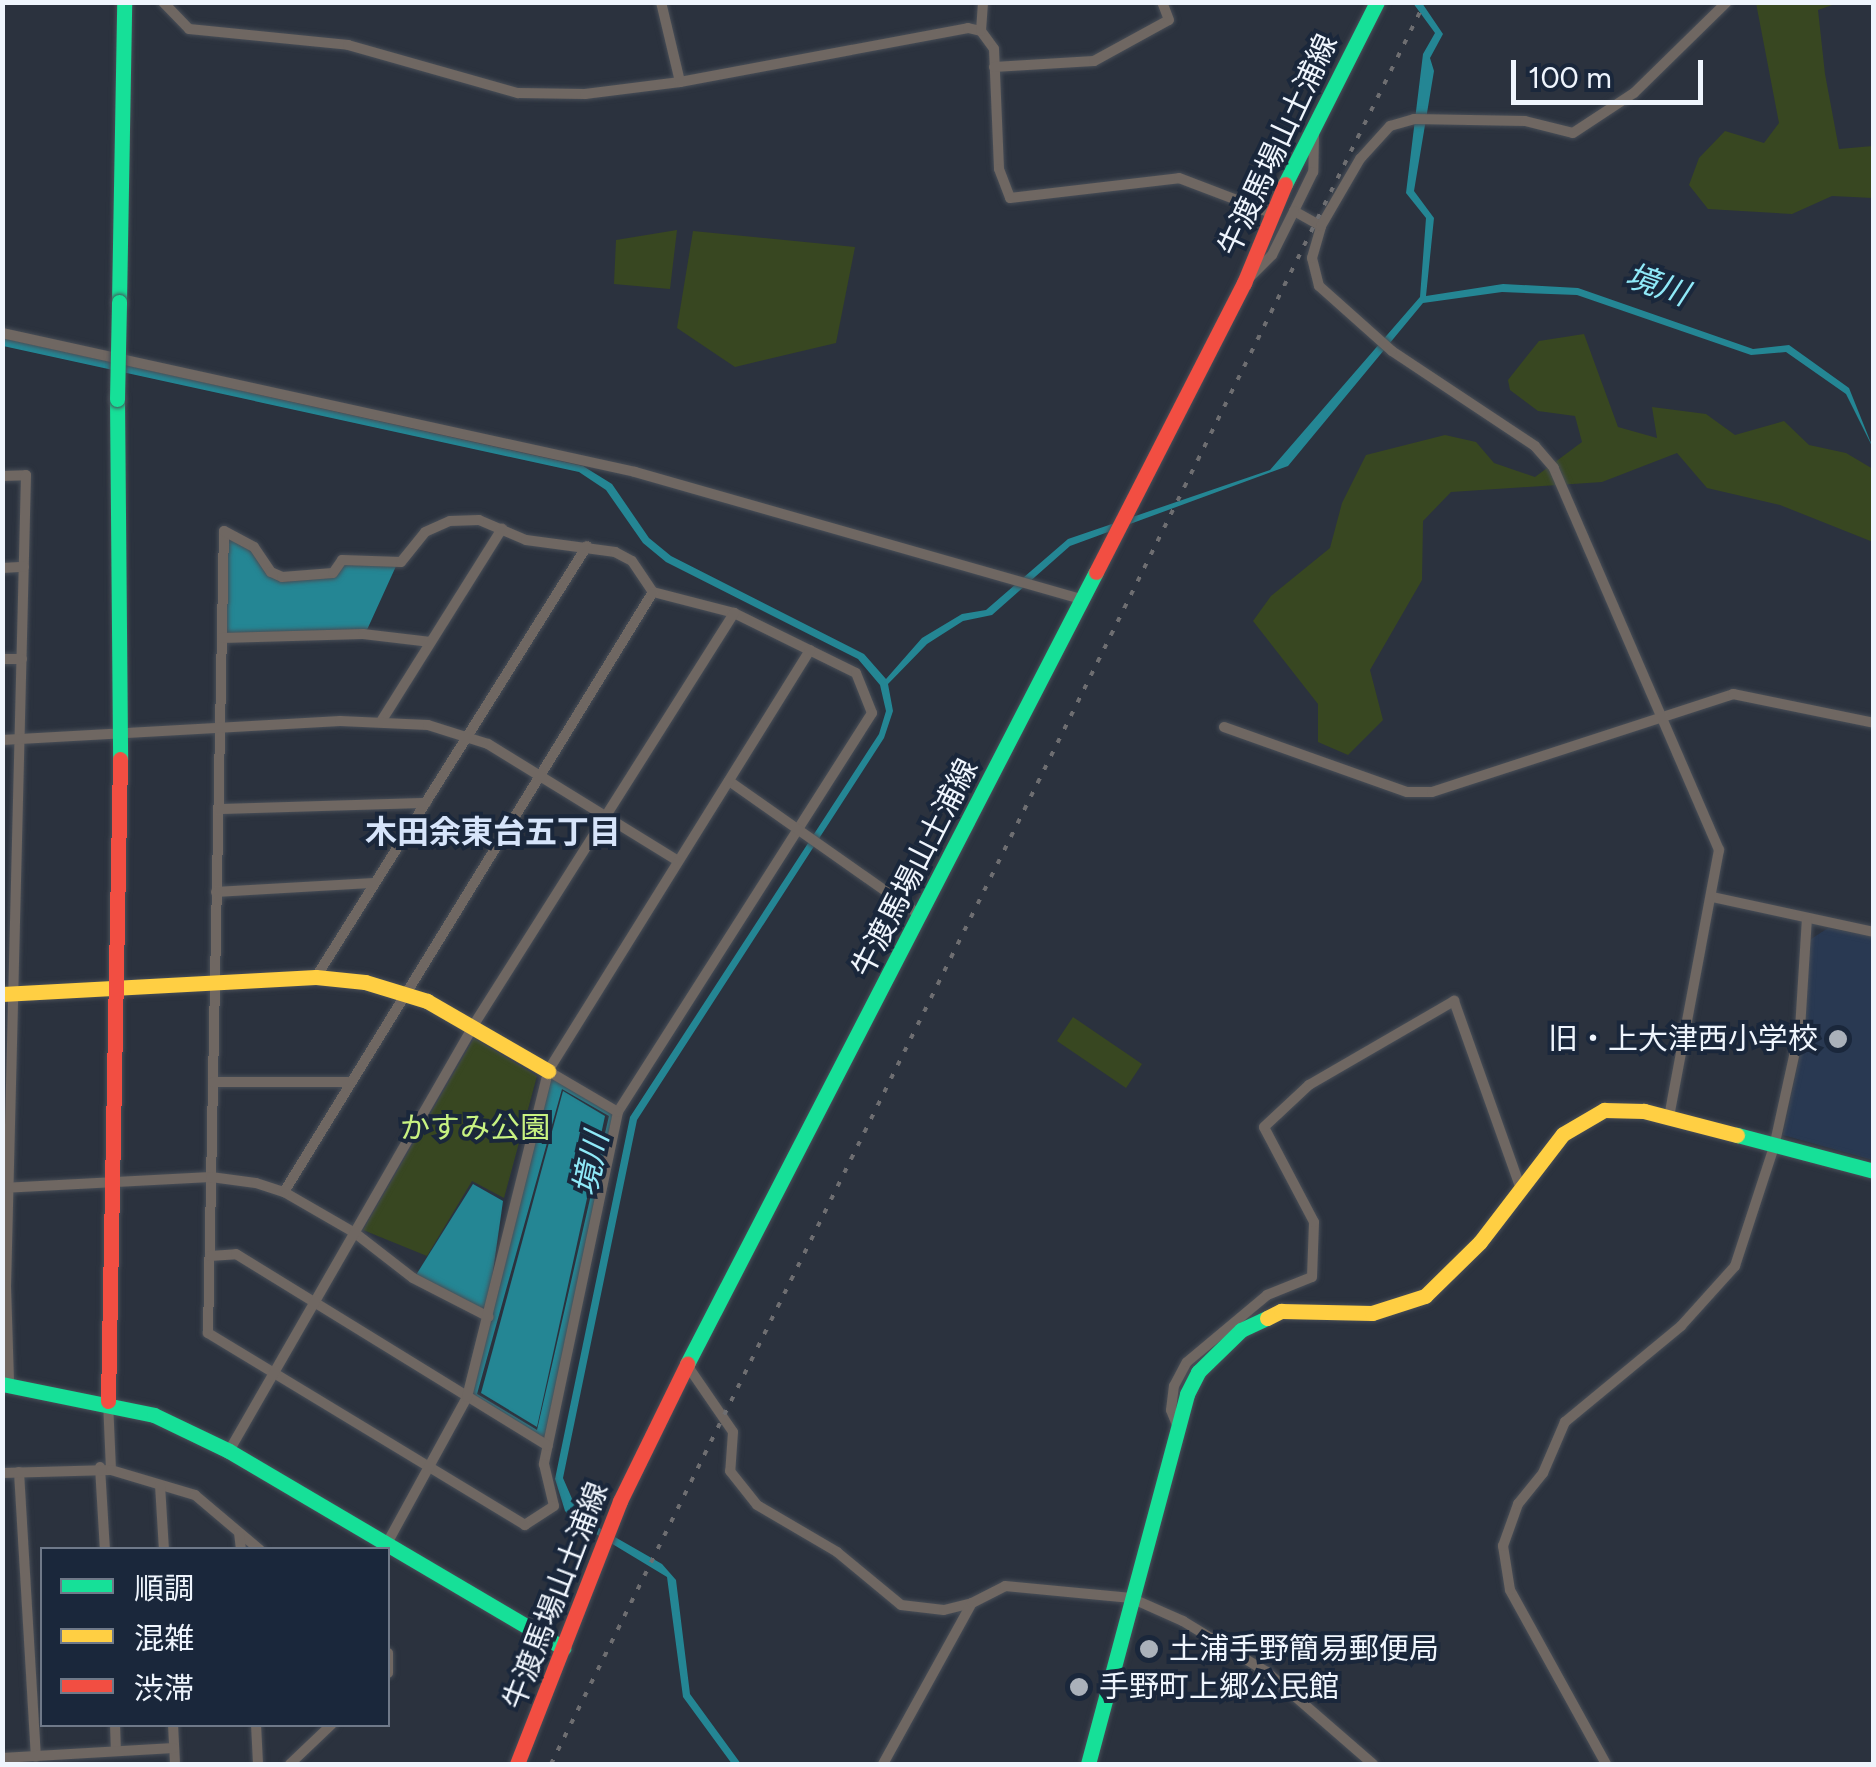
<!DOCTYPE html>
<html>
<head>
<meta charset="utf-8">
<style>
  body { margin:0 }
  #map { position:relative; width:1876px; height:1767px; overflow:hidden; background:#2b323e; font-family:Figtree,"Noto Sans JP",sans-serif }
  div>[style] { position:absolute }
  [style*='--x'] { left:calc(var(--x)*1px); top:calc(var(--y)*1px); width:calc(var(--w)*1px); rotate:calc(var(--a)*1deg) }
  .built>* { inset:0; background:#293952 }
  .green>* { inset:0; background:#384721 }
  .water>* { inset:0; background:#248694 }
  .roads { filter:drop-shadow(0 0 2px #484e57) drop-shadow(0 0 2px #484e57) }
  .street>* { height:10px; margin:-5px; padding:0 5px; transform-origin:5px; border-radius:5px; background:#6f6762 }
  .fast>* { height:15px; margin:-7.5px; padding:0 7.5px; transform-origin:7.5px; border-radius:7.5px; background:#16e098 }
  .slow>* { height:15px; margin:-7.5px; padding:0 7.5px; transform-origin:7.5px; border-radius:7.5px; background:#ffcf43 }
  .jam>* { height:15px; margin:-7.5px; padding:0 7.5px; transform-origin:7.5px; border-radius:7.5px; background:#f24e42 }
  .rail>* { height:4px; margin-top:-2px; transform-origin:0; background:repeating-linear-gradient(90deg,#6e6e71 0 5px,transparent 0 15px) }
  .bridges { filter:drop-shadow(0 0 2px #484e57) drop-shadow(0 0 2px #484e57) }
  .fast-bridge>* { height:15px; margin:-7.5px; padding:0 7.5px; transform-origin:7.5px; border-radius:7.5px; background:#16e098 }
  .dots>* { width:28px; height:28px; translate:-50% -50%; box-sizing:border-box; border:5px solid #1a273b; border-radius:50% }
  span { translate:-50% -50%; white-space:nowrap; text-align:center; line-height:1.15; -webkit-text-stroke:8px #1a273b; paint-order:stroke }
  .street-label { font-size:30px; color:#eff5fd }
  .poi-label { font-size:30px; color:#eff5fd }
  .right { translate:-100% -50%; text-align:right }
  .left { translate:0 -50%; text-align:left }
  .park-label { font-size:30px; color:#c8f281 }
  .water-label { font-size:32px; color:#8fe9f8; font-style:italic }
  .neighbourhood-label { font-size:32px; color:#d6e4fa; font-weight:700 }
  .frame { position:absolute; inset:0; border:5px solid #eff5fd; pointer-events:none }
  .legend { position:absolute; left:40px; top:1547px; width:350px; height:180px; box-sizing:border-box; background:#1a273b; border:2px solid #6f7989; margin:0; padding:12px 18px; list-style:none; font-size:30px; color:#eff5fd }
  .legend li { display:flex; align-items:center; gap:20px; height:50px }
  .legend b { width:50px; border:2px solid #6f7989 }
  .scale { position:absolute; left:1511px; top:60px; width:192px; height:45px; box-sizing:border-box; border:5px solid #eff5fd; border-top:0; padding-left:12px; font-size:30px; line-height:35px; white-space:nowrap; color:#eff5fd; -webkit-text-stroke:8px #1a273b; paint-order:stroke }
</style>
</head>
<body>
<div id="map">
  <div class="built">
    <div style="clip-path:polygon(1828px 928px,1873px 937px,1873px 1160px,1783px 1135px,1802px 1046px,1808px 941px)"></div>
  </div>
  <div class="green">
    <div style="clip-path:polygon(1756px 3px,1838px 3px,1818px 10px,1825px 74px,1839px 149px,1873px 146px,1873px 198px,1832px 196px,1792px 214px,1708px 209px,1689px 185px,1699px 158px,1725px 131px,1764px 143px,1779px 123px)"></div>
    <div style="clip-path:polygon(677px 230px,670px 289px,614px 284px,616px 240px)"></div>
    <div style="clip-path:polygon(693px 231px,855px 247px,836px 343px,735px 367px,677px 328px)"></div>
    <div style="clip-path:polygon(1584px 334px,1618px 427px,1657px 438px,1652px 407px,1706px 414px,1735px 435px,1784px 421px,1809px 445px,1846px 453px,1873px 469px,1873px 542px,1780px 505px,1707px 488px,1677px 453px,1602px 482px,1451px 492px,1423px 521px,1422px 580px,1370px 670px,1383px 720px,1348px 755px,1318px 742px,1318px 704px,1253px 621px,1271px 596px,1330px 548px,1342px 503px,1366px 455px,1445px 435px,1476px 442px,1494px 463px,1535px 477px,1582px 442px,1575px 416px,1538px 411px,1510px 390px,1508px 380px,1539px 341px)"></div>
    <div style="clip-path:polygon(1073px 1017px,1142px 1064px,1126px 1088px,1057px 1041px)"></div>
    <div style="clip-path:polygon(474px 1038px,537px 1076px,504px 1198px,472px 1181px,427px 1256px,363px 1230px)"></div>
  </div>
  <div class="water">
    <div style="clip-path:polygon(1413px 3px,1422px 3px,1443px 34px,1430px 58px,1434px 71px,1414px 191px,1434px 218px,1426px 296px,1503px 284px,1578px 288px,1753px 349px,1789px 345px,1849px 388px,1873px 448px,1846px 394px,1786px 352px,1751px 355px,1577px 295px,1502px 292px,1423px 303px,1288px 466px,1070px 546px,992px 615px,963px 621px,927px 644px,888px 684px,893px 711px,884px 738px,637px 1120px,563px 1478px,580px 1517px,662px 1564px,676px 1580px,690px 1694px,741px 1764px,732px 1764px,683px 1697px,667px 1577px,576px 1522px,565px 1511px,555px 1479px,630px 1117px,879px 734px,886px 711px,880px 685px,858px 659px,666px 562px,643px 543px,606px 490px,579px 472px,3px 346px,3px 338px,583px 466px,612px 484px,649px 538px,671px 556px,864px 654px,886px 679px,922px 638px,962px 614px,986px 610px,1068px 539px,1270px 470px,1420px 297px,1426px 218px,1406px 193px,1423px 54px,1435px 33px)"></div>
    <div style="clip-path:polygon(226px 534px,251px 550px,268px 575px,334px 577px,343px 563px,397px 564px,366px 632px,225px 635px)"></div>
    <div style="clip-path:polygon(evenodd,550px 1075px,614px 1113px,546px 1442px,470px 1395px,550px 1075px,562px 1089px,609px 1116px,537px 1430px,477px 1394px,562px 1089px)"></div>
    <div style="clip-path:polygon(563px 1091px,605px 1116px,537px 1427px,481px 1393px)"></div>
    <div style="clip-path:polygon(473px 1184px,503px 1201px,487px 1314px,416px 1275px)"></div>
  </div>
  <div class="roads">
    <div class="street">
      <div style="--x:163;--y:2;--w:37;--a:46"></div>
      <div style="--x:189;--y:29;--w:160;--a:5.7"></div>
      <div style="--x:348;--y:45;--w:177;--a:15.8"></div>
      <div style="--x:518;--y:93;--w:67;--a:0.9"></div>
      <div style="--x:585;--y:94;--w:96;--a:-7.2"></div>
      <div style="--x:680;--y:82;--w:293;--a:-10.6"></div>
      <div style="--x:968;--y:28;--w:13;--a:13"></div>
      <div style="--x:981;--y:31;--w:22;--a:54"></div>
      <div style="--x:994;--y:49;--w:120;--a:87.6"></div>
      <div style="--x:999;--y:169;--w:31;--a:69"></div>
      <div style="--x:1010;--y:198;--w:170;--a:-6.7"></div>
      <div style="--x:1179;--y:178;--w:98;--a:20.8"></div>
      <div style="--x:661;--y:2;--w:82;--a:76.6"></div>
      <div style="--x:981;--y:31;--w:29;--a:-86"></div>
      <div style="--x:994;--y:67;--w:100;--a:-3.4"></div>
      <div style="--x:1094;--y:61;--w:85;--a:-28.7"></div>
      <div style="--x:1169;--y:20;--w:19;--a:-111"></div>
      <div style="--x:1314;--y:133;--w:39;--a:91"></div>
      <div style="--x:1313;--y:172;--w:43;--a:116"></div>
      <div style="--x:1294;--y:211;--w:31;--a:29"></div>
      <div style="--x:1244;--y:283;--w:40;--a:-45"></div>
      <div style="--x:1272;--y:255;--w:49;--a:-63.4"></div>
      <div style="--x:2;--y:333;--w:648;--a:12.38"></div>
      <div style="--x:635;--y:472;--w:465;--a:15.9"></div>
      <div style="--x:2;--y:476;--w:24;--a:-2"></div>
      <div style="--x:26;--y:475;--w:811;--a:91.41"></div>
      <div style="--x:6;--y:1286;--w:98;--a:88.2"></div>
      <div style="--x:479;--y:520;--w:51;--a:23.1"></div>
      <div style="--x:526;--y:540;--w:90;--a:7.7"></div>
      <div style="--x:615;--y:552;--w:19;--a:28"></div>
      <div style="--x:632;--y:561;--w:37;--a:56"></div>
      <div style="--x:653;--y:592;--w:84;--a:14.5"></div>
      <div style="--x:734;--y:613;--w:136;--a:26.2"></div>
      <div style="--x:856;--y:673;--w:43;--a:68.2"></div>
      <div style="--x:872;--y:713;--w:473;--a:122.5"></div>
      <div style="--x:618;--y:1112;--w:360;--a:101.9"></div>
      <div style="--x:544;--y:1464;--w:43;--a:76.6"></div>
      <div style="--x:554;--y:1506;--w:35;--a:147"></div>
      <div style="--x:525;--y:1525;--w:371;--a:-148.8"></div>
      <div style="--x:208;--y:1333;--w:802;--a:-88.86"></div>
      <div style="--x:224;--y:531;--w:34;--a:28"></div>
      <div style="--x:254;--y:547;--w:30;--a:56"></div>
      <div style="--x:271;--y:572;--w:12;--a:24"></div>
      <div style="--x:282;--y:577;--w:51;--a:-4.5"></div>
      <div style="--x:333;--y:573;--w:16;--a:-55"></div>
      <div style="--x:342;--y:560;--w:59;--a:1.9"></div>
      <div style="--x:401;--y:562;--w:38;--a:-51"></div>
      <div style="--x:425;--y:532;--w:27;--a:-24"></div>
      <div style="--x:450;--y:521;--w:29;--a:-2"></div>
      <div style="--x:2;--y:568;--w:22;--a:-3"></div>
      <div style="--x:222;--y:638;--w:141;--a:-1.6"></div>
      <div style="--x:363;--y:634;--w:68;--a:6.7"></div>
      <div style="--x:2;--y:659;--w:20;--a:0"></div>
      <div style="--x:382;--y:720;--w:226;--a:-57.9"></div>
      <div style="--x:1224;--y:727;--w:194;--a:19.6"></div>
      <div style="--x:1407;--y:792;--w:25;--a:0"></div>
      <div style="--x:1432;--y:792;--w:317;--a:-18"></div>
      <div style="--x:1733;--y:694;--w:144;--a:11.6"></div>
      <div style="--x:2;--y:740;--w:339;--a:-3.2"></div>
      <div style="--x:340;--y:721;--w:88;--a:2.6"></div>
      <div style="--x:428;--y:725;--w:63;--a:17.6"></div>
      <div style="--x:488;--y:744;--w:223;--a:31.6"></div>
      <div style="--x:729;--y:781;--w:235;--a:35.1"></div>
      <div style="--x:218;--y:809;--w:208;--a:-1.7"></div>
      <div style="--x:216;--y:892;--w:158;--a:-3.3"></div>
      <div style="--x:1712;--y:897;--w:166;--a:12.2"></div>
      <div style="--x:316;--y:977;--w:509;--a:-57.84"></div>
      <div style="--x:548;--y:1071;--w:81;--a:30.4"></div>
      <div style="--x:213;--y:1082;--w:135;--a:0"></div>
      <div style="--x:1669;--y:1117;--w:272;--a:-79.4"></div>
      <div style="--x:1719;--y:850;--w:416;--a:-113.4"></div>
      <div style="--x:1554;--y:468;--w:29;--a:-131"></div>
      <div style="--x:1535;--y:446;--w:172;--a:-146.4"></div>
      <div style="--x:1392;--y:351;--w:98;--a:-138.3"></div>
      <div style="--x:1319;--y:286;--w:29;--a:-104"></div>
      <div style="--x:1312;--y:258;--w:33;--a:-74"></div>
      <div style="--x:1321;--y:226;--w:78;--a:-59.8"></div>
      <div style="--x:1360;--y:159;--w:45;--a:-47.7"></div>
      <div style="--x:1390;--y:126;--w:25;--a:-16"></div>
      <div style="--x:1414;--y:119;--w:111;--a:1"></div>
      <div style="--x:1525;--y:121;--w:49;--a:14"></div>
      <div style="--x:1573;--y:133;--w:73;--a:-33.3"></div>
      <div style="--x:1634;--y:93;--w:130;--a:-44.4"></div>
      <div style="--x:2;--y:1188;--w:209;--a:-3"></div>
      <div style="--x:211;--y:1177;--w:45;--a:7.6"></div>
      <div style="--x:256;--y:1183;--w:29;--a:18"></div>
      <div style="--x:284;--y:1192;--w:82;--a:30"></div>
      <div style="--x:355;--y:1233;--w:73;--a:37.8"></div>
      <div style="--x:413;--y:1278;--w:85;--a:27.2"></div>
      <div style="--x:284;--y:1192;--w:704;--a:-58.41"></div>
      <div style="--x:210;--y:1256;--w:26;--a:-4"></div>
      <div style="--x:236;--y:1254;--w:366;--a:31.6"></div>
      <div style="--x:687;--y:1365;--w:81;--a:55.5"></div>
      <div style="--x:733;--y:1432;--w:39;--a:94"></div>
      <div style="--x:730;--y:1471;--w:43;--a:51.5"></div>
      <div style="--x:757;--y:1505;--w:93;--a:30.4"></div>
      <div style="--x:837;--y:1552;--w:83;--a:39.6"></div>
      <div style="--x:901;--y:1605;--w:43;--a:6.6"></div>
      <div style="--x:944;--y:1610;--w:29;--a:-14"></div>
      <div style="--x:108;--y:1401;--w:69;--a:87.5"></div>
      <div style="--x:1177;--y:1425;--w:16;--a:-112"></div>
      <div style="--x:1171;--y:1410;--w:24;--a:-83"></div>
      <div style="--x:1174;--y:1386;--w:27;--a:-62"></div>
      <div style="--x:1187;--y:1362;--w:104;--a:-39.9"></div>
      <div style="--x:1267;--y:1295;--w:48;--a:-21.8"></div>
      <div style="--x:1312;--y:1277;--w:55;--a:-87.9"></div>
      <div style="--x:1314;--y:1222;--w:107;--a:-117.8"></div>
      <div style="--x:1264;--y:1127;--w:62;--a:-43"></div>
      <div style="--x:1309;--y:1085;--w:168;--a:-30.1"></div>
      <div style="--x:1454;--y:1001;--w:200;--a:70.4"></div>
      <div style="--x:229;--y:1451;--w:490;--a:-60.1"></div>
      <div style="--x:473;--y:1026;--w:489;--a:-57.7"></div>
      <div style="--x:100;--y:1467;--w:83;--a:86.6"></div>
      <div style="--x:19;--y:1472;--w:285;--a:86.6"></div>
      <div style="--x:2;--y:1473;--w:109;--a:-1.6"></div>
      <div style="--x:111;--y:1470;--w:88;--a:16.6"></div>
      <div style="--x:195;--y:1495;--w:85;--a:40.2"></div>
      <div style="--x:160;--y:1485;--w:65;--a:86.5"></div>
      <div style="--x:239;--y:1533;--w:17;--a:83"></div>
      <div style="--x:385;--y:1547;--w:171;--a:-61.3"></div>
      <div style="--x:467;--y:1397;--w:336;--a:-76"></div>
      <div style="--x:548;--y:1071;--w:496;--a:-58.1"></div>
      <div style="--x:388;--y:1653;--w:20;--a:90"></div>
      <div style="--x:115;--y:1724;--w:27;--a:88"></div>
      <div style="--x:173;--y:1724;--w:40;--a:87.1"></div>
      <div style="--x:256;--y:1724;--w:40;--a:87.1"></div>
      <div style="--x:2;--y:1758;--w:172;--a:-3.3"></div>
      <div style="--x:290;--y:1764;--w:58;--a:-43.6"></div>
      <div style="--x:883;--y:1764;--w:184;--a:-61.1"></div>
      <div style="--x:972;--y:1603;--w:37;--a:-27"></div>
      <div style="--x:1005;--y:1586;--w:127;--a:5.4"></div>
      <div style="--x:1131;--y:1598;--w:57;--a:23.9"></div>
      <div style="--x:1183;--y:1621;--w:98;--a:31.3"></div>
      <div style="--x:1267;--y:1672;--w:140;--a:41"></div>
      <div style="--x:1606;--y:1764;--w:199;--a:-118.9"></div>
      <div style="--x:1510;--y:1590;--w:45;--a:-99"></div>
      <div style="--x:1503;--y:1546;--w:45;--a:-70.3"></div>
      <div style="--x:1518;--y:1504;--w:40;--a:-51"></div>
      <div style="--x:1543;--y:1473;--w:56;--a:-66.7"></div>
      <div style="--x:1565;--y:1422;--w:151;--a:-39.6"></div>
      <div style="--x:1681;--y:1326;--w:81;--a:-48"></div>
      <div style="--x:1735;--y:1266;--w:125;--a:-71.9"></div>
      <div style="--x:1774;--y:1147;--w:121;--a:-77.6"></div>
      <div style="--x:1800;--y:1029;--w:111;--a:-86.4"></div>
    </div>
    <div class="fast">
      <div style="--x:1285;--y:184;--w:204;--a:-63.2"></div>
      <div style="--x:119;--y:302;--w:300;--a:-89"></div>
      <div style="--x:117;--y:399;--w:360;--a:89.5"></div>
      <div style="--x:1737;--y:1135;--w:142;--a:14.7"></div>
      <div style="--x:687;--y:1364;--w:891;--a:-62.69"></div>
      <div style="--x:2;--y:1384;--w:155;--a:11.5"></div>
      <div style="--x:154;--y:1415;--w:83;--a:25.6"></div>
      <div style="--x:229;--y:1451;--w:388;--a:30.5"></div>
      <div style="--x:1088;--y:1764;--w:383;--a:-75"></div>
      <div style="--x:1187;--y:1394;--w:25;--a:-63"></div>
      <div style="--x:1198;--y:1372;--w:60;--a:-44.3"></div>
      <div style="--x:1241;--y:1330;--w:29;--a:-25"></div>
    </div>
    <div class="slow">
      <div style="--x:2;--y:994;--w:314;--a:-3.1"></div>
      <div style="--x:316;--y:977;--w:49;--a:5.8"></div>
      <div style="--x:365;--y:982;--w:65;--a:17"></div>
      <div style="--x:427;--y:1001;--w:140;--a:30"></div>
      <div style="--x:1267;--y:1318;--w:16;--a:-27"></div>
      <div style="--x:1281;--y:1311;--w:91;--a:1.3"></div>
      <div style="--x:1372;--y:1313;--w:56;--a:-17.8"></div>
      <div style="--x:1425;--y:1296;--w:77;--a:-44.5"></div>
      <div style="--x:1480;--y:1242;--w:136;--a:-52.5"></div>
      <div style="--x:1563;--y:1134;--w:48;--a:-30.3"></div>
      <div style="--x:1604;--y:1110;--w:40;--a:1.4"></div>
      <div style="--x:1644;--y:1111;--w:96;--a:14.5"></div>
    </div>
    <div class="jam">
      <div style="--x:1096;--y:572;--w:325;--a:-62.9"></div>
      <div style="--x:1244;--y:283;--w:107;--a:-67.5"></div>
      <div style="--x:108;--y:1401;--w:642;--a:-88.93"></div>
      <div style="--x:517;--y:1764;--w:282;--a:-68.6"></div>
      <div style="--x:620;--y:1501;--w:153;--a:-63.9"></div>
    </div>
  </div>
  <div class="rail">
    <div style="--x:551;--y:1764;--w:1967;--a:-63.62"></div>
  </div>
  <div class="bridges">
    <div class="fast-bridge">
      <div style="--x:117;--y:399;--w:97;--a:-88.8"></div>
    </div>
  </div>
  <div class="dots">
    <div style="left:1838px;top:1039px;background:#aab1ba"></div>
    <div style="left:1149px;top:1649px;background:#aab1ba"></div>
    <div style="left:1079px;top:1687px;background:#aab1ba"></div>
  </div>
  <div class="street-label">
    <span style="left:1278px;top:145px;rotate:-65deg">牛渡馬場山土浦線</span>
    <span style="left:915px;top:868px;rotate:-63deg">牛渡馬場山土浦線</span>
    <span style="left:556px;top:1596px;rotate:-69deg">牛渡馬場山土浦線</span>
  </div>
  <div class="poi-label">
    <span class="right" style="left:1818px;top:1039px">旧・上大津西小学校</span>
    <span class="left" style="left:1169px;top:1649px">土浦手野簡易郵便局</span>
    <span class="left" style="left:1099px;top:1687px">手野町上郷公民館</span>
  </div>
  <div class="park-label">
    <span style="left:475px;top:1128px">かすみ公園</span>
  </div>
  <div class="water-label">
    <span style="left:1657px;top:285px;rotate:19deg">境川</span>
    <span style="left:591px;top:1164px;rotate:-78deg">境川</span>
  </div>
  <div class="neighbourhood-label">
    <span style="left:493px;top:832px">木田余東台五丁目</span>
  </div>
  <div class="frame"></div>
  <ul class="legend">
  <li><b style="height:12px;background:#16e098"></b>順調</li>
  <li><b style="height:12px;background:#ffcf43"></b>混雑</li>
  <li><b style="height:12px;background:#f24e42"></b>渋滞</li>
  </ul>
  <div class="scale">100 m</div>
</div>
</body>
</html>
